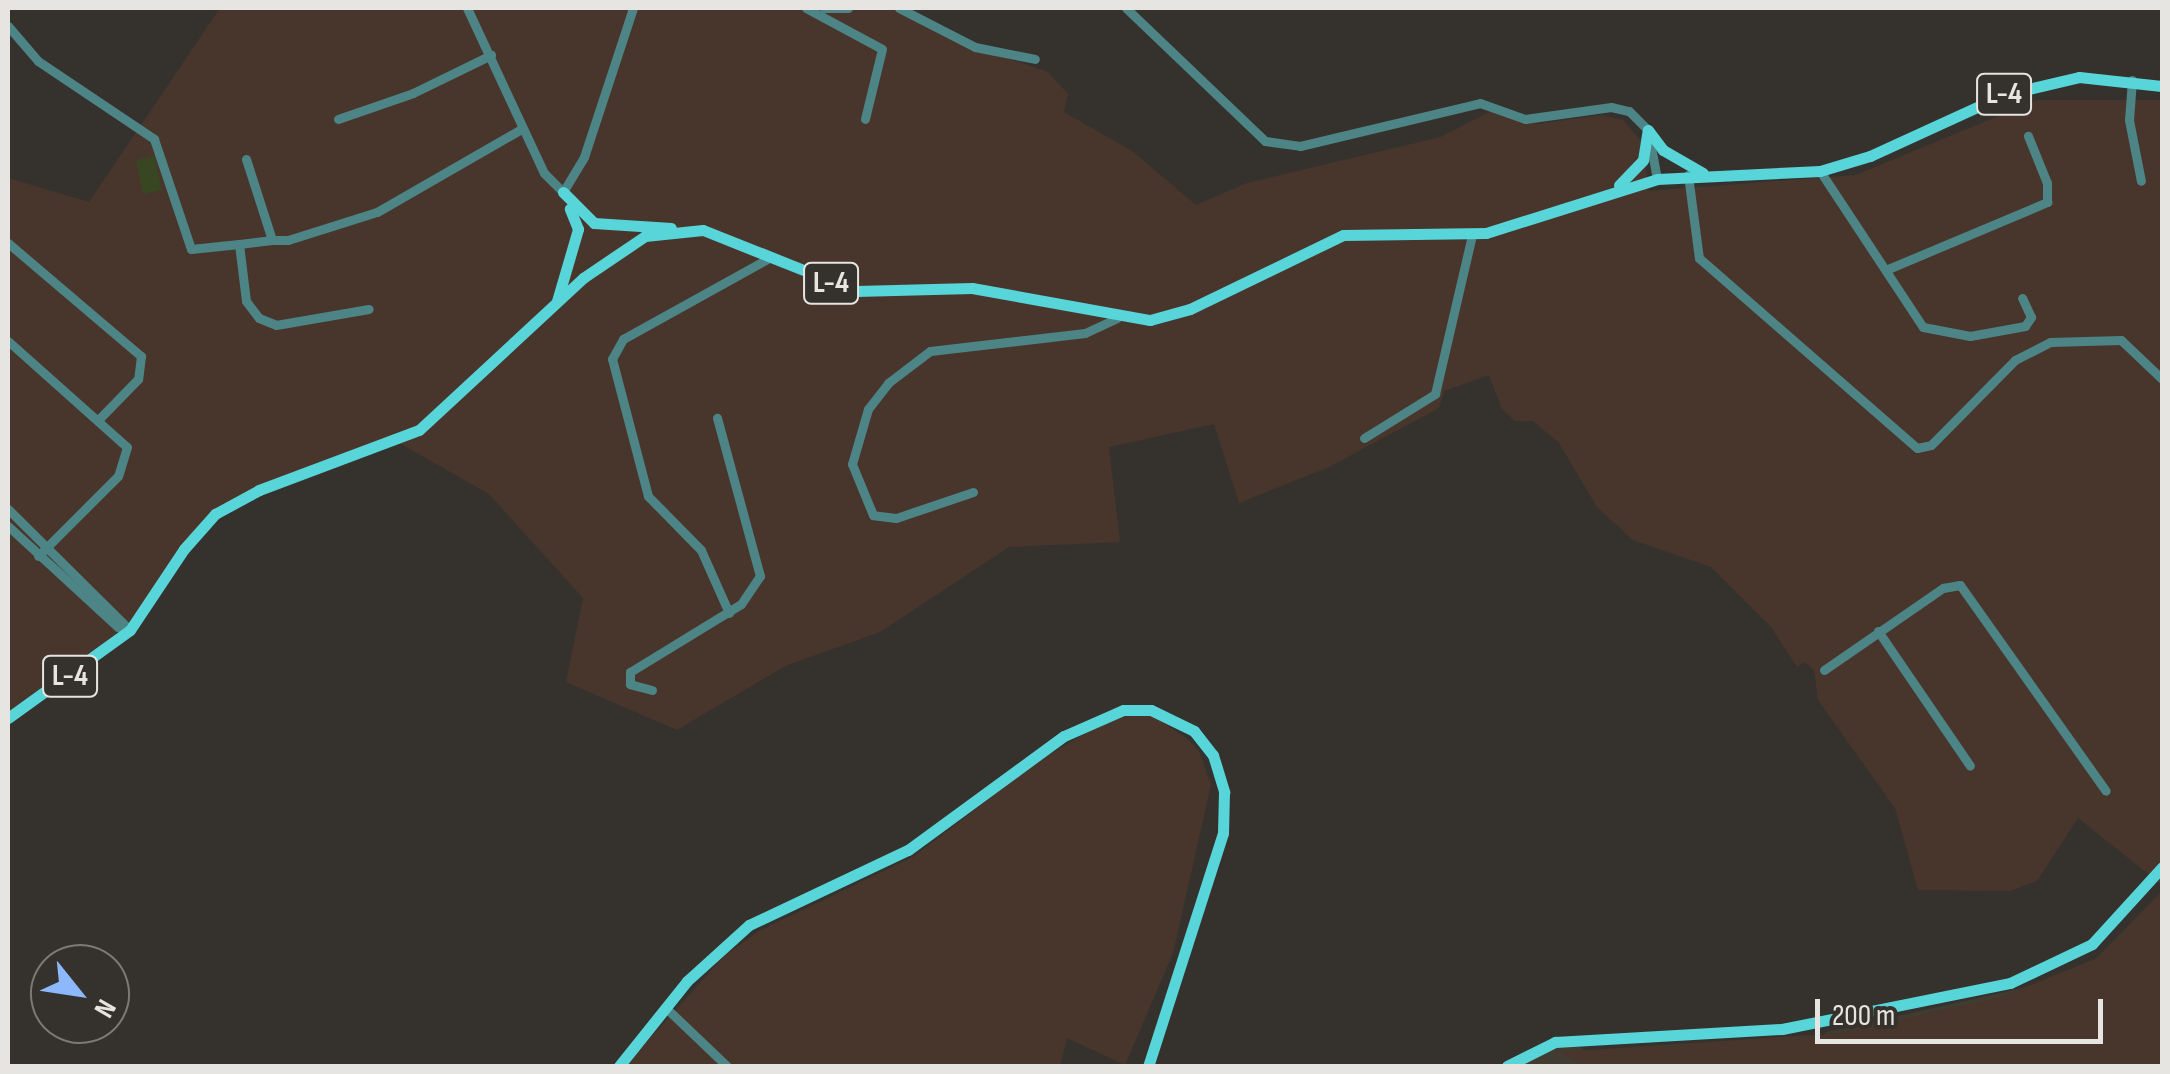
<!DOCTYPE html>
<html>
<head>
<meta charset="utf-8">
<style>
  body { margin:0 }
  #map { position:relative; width:2170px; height:1074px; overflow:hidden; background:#35322e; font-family:"Sofia Sans Condensed",sans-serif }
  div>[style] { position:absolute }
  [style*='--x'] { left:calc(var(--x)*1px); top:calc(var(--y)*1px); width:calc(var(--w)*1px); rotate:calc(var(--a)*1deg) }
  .built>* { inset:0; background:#413b31 }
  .industrial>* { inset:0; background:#48362d }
  .green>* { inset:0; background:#394622 }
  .minor>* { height:9px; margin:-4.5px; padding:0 4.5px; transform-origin:4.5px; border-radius:4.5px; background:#4d8485 }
  .major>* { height:11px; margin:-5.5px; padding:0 5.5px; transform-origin:5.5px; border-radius:5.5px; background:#57d5d8 }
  span { translate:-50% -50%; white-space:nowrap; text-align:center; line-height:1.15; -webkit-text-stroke:10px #35322e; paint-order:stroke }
  .shield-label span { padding:2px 8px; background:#35322e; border:2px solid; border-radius:8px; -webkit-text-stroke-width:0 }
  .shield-label { font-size:30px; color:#e6e5e2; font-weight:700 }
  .frame { position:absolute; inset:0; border:10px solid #e6e5e2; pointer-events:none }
  .north { position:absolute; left:30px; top:944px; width:100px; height:100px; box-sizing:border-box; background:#35322e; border:2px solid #7c7a76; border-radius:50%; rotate:120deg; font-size:28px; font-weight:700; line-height:40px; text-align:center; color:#e6e5e2 }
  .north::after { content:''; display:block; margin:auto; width:35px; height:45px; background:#8db9fc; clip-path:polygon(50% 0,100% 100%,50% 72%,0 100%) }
  .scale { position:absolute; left:1815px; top:999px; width:288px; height:45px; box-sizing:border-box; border:5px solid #e6e5e2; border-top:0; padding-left:12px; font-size:30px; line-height:35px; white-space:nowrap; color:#e6e5e2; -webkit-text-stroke:8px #35322e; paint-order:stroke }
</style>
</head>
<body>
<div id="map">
  <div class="built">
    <div style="clip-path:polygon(2041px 984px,2045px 993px,1767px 1066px,1823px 1047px,1826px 1032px)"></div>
    <div style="clip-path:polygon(1555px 1042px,1580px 1047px,1605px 1066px,1521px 1066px)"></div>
  </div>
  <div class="industrial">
    <div style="clip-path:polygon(220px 8px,911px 8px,978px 48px,1048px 72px,1068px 94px,1064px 112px,1132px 151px,1196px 205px,1247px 183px,1441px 137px,1491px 111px,1537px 124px,1602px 115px,1623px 120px,1643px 143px,1649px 191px,1856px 175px,2037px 100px,2162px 100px,2162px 885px,2078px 818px,2037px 881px,2010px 891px,1918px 890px,1895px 808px,1818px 700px,1814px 670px,1805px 662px,1797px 667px,1771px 627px,1711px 567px,1633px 540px,1597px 507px,1559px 443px,1533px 421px,1515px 421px,1502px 409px,1489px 375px,1444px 391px,1439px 408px,1329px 467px,1239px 503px,1214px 424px,1109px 447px,1120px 542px,1009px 547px,880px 632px,785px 666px,677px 730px,566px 682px,583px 598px,489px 494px,392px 439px,226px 504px,133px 621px,8px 713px,8px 178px,89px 202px)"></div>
    <div style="clip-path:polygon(1137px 714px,1152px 715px,1186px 738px,1199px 751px,1211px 785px,1173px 953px,1125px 1065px,1067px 1038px,1060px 1066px,625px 1066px,725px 955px,761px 930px,913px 857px,1040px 760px,1112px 718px)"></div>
    <div style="clip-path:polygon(2162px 891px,2162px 1066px,1584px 1066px,1560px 1052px,1840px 1033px,2001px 997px,2097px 958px)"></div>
  </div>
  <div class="green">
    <div style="clip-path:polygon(154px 156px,162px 190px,143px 194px,136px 160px)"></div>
  </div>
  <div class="minor">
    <div style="--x:467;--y:8;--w:182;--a:65"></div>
    <div style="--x:544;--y:173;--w:27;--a:45"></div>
    <div style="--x:563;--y:192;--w:41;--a:-59"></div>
    <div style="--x:584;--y:157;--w:157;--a:-71.8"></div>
    <div style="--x:806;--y:8;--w:86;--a:28.3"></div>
    <div style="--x:882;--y:49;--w:72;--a:103.7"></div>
    <div style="--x:824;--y:8;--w:24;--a:0"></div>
    <div style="--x:899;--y:8;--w:85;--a:27.2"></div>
    <div style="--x:975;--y:47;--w:61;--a:11.3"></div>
    <div style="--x:1126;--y:8;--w:192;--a:43.7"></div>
    <div style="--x:1265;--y:141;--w:35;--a:8"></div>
    <div style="--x:1300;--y:146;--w:185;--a:-13.4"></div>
    <div style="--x:1480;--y:103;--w:48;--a:19.6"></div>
    <div style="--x:1525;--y:119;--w:87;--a:-7.9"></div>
    <div style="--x:1611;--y:107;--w:18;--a:13"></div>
    <div style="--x:1629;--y:111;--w:27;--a:45"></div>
    <div style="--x:1648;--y:130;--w:50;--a:79.6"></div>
    <div style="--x:8;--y:26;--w:46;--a:49.4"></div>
    <div style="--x:38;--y:61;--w:140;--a:33.9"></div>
    <div style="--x:154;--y:139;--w:116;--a:71.4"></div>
    <div style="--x:191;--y:249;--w:48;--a:-5.9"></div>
    <div style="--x:2132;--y:80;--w:40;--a:94.3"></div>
    <div style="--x:2129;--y:120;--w:62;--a:78.9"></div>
    <div style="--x:338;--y:119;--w:79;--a:-19.1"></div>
    <div style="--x:413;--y:93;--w:87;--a:-26"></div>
    <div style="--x:246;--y:159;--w:85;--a:72.2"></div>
    <div style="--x:272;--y:240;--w:16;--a:0"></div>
    <div style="--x:288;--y:240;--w:93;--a:-17.5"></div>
    <div style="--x:377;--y:212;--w:168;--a:-29.9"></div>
    <div style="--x:1820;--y:171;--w:187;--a:56.6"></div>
    <div style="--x:1923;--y:327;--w:48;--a:10.8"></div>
    <div style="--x:1970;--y:336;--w:56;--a:-10.3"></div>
    <div style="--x:2025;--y:326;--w:11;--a:-56"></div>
    <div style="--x:2031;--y:317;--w:21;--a:-115"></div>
    <div style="--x:1688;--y:175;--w:84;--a:82.5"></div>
    <div style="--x:1699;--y:258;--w:289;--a:41.1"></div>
    <div style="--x:1917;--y:448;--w:14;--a:-12"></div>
    <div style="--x:1931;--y:445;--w:120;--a:-45.3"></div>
    <div style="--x:2015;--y:360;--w:39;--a:-27"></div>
    <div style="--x:2050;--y:342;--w:71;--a:-1.6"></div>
    <div style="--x:2121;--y:340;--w:57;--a:43.6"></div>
    <div style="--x:272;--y:240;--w:33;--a:173"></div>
    <div style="--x:239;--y:244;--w:57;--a:83"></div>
    <div style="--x:246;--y:301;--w:21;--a:53"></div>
    <div style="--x:259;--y:318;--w:18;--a:22"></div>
    <div style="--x:276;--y:325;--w:94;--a:-9.8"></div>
    <div style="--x:8;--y:243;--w:175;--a:40.4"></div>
    <div style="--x:141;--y:356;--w:23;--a:97"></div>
    <div style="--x:138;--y:379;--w:57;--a:134.3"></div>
    <div style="--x:1888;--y:269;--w:173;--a:-22.8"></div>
    <div style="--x:2047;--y:202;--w:19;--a:-90"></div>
    <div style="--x:2047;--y:183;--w:51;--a:-112"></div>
    <div style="--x:8;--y:341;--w:159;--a:41.7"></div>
    <div style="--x:127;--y:447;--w:30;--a:107"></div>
    <div style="--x:118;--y:476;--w:113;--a:135"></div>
    <div style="--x:1364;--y:438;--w:84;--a:-31.8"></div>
    <div style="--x:1435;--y:394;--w:163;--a:-76.9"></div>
    <div style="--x:973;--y:492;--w:81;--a:161.3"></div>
    <div style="--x:896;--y:518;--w:23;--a:-173"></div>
    <div style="--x:873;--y:515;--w:55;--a:-112.4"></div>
    <div style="--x:852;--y:464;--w:57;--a:-73.8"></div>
    <div style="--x:868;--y:409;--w:33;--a:-52"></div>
    <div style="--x:888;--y:383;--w:53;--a:-37.3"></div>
    <div style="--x:930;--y:351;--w:156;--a:-6.6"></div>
    <div style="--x:1085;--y:333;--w:35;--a:-25"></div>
    <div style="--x:8;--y:509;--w:172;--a:44.8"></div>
    <div style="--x:8;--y:526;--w:149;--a:42.6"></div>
    <div style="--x:118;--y:627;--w:12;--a:14"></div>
    <div style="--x:729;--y:613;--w:69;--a:-114"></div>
    <div style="--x:701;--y:550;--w:76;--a:-134.5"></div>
    <div style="--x:648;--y:496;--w:142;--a:-104.7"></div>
    <div style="--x:612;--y:359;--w:23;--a:-61"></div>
    <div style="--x:623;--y:339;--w:169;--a:-29"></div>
    <div style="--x:1878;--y:631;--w:163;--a:55.7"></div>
    <div style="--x:1824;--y:670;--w:145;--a:-34.6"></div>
    <div style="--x:1943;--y:588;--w:17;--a:-10"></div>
    <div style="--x:1960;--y:585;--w:252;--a:54.7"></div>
    <div style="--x:652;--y:690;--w:23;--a:-165"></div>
    <div style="--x:630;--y:684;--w:12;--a:-90"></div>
    <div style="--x:630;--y:672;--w:130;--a:-31.5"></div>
    <div style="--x:741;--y:604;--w:34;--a:-56"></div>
    <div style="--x:760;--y:576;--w:164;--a:-105.2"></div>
    <div style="--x:666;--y:1008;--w:84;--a:43.6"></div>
  </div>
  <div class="major">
    <div style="--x:1648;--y:130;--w:25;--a:53"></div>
    <div style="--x:1663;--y:150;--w:46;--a:29.9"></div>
    <div style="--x:1619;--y:185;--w:35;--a:-46"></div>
    <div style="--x:1643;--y:160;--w:30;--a:-81"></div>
    <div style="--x:563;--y:192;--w:44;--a:45"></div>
    <div style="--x:594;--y:223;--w:77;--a:3.7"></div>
    <div style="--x:557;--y:301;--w:75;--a:-73.7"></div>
    <div style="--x:578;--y:229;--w:22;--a:-112"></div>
    <div style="--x:8;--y:718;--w:150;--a:-35.8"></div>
    <div style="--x:130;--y:630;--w:97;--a:-56.3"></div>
    <div style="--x:184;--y:549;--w:47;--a:-48.5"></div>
    <div style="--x:215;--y:514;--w:50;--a:-28.6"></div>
    <div style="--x:259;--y:490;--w:171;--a:-20.6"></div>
    <div style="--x:419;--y:430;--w:224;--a:-42.8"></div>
    <div style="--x:583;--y:278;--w:75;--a:-34.1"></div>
    <div style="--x:645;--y:236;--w:58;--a:-5.9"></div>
    <div style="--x:703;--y:230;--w:165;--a:21.7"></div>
    <div style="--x:856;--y:291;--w:116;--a:-1.5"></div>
    <div style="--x:972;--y:288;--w:181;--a:10.2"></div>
    <div style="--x:1150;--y:320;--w:41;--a:-15.4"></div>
    <div style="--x:1190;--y:309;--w:170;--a:-25.8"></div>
    <div style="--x:1343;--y:235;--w:143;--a:-0.8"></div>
    <div style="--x:1486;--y:233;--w:179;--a:-17.5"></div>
    <div style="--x:1657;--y:179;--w:163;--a:-2.8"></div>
    <div style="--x:1820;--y:171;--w:52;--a:-16.7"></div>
    <div style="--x:1870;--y:156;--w:146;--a:-24.6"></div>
    <div style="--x:2003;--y:95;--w:78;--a:-13.3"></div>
    <div style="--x:2079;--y:77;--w:83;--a:6.2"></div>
    <div style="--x:619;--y:1066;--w:109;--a:-51.3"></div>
    <div style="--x:687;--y:981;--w:84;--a:-42.1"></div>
    <div style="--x:749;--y:925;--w:176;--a:-25.3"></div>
    <div style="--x:908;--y:850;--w:193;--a:-36.2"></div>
    <div style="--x:1064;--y:736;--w:64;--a:-23.8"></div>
    <div style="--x:1123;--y:710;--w:28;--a:0"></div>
    <div style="--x:1151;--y:710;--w:48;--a:26"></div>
    <div style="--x:1194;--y:731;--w:31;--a:52"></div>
    <div style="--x:1213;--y:755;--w:39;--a:73"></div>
    <div style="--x:1224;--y:792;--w:41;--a:91.4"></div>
    <div style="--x:1223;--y:833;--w:245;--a:107.8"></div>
    <div style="--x:1507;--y:1066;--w:54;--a:-26.6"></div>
    <div style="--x:1555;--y:1042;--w:227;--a:-3.3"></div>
    <div style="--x:1782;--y:1029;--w:233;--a:-11.4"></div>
    <div style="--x:2010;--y:983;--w:91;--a:-25.4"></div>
    <div style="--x:2092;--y:944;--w:104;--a:-47.7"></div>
  </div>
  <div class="shield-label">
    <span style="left:2004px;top:94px">L-4</span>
    <span style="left:831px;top:283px">L-4</span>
    <span style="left:70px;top:676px">L-4</span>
  </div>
  <div class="frame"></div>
  <div class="north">N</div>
  <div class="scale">200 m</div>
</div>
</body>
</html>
